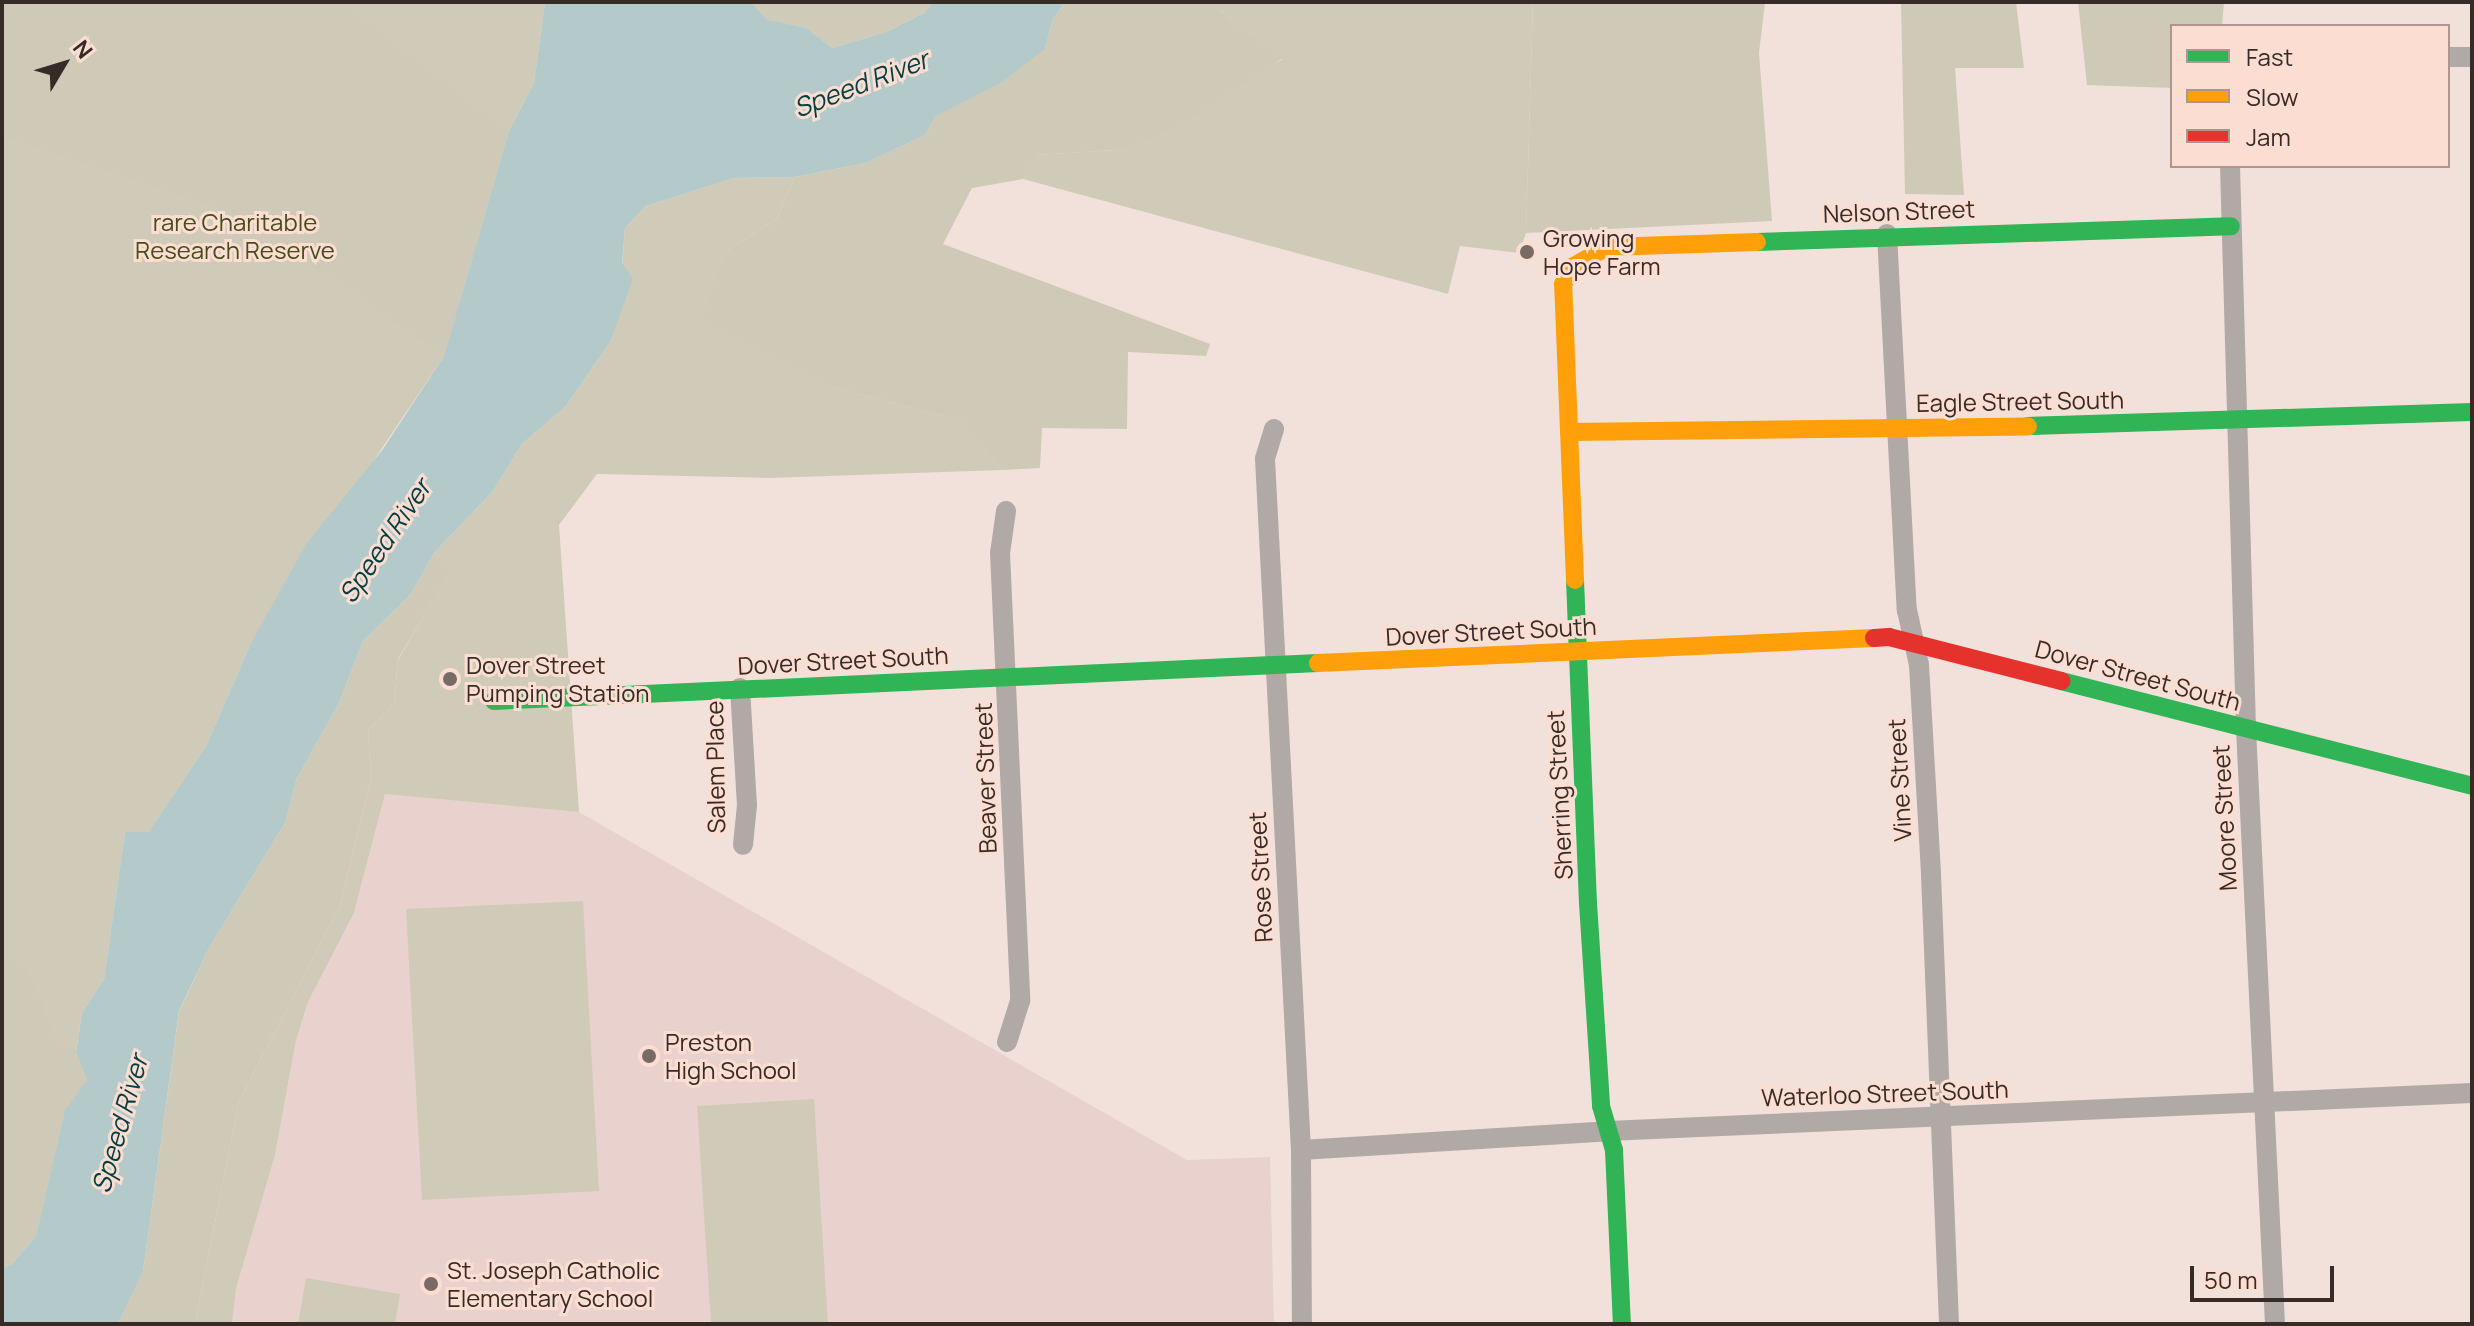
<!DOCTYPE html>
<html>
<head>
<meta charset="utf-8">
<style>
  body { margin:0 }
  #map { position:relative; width:2474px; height:1326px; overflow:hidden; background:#f2e1db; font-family:Manrope,sans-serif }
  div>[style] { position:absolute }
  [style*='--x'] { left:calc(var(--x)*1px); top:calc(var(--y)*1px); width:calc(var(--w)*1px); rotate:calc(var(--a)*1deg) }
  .education>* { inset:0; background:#e9d2ce }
  .green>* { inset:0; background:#d0cbb9 }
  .forest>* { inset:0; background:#cecab7 }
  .water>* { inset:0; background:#b4caca }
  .street>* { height:20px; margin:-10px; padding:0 10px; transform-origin:10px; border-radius:10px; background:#b1a9a5 }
  .fast>* { height:18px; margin:-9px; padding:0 9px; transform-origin:9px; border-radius:9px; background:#30b455 }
  .slow>* { height:18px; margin:-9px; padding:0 9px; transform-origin:9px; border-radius:9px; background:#ff9f0a }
  .jam>* { height:18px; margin:-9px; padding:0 9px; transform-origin:9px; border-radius:9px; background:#e5322d }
  .dots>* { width:22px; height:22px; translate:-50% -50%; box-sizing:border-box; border:4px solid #fcddd1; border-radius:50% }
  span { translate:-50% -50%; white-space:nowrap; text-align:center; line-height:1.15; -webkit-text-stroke:6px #fcddd1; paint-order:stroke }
  .street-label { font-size:24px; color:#372b27 }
  .park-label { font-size:24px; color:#464d1b }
  .poi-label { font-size:24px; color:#372b27 }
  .left { translate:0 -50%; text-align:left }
  .water-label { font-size:26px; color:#003e43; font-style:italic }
  .frame { position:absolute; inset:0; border:4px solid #372b27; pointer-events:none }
  .legend { position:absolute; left:2170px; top:24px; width:280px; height:144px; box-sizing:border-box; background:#fcddd1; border:2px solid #ad968d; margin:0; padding:10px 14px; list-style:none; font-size:24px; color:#372b27 }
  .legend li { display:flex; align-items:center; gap:16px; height:40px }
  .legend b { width:40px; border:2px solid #ad968d }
  .north { position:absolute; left:24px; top:24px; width:80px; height:80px; -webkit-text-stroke:6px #fcddd1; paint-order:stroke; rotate:52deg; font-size:22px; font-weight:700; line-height:32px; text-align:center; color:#372b27 }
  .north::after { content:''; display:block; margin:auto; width:28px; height:36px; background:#372b27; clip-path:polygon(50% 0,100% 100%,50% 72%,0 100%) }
  .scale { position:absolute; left:2190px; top:1266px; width:144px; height:36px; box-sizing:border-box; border:4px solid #372b27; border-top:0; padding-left:10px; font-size:24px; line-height:28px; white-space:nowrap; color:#372b27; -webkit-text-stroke:6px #fcddd1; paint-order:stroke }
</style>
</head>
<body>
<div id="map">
  <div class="education">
    <div style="clip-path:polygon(385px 793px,579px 812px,1187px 1160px,1270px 1157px,1274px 1324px,232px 1324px,236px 1289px,275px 1155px,296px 1041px,308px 1002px,354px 913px)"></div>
  </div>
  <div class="green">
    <div style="clip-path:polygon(2px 2px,545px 2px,534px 83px,509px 131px,444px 356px,251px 643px,206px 746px,149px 833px,125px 832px,104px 979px,82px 1013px,76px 1051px,87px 1080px,65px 1110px,36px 1236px,2px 1268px)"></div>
    <div style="clip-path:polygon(751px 2px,933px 2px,924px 13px,886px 32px,832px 48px,807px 28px,767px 21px)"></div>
    <div style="clip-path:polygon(1219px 2px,1533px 2px,1526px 233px,1519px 253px,1460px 246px,1448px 294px,1023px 179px,1034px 155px,1115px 150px,1283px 59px,1216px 8px)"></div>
    <div style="clip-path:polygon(795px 177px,777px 219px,726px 251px,831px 387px,961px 420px,1002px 470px,770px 478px,597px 474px,559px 525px,579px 812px,385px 794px,354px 913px,308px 1002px,296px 1041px,275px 1155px,236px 1289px,232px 1324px,195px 1324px,239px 1101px,340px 906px,371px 778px,368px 730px,394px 703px,398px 660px,452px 566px,434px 553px,493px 491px,522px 444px,566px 406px,610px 342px,618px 317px,625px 228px,646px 206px,734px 178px)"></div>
    <div style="clip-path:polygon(583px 901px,599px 1191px,422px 1200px,406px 909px)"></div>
    <div style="clip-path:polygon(814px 1099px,828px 1324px,711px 1324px,697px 1106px)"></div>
    <div style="clip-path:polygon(306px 1278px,400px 1294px,395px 1324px,298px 1324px)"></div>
  </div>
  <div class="forest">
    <div style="clip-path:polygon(2px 2px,346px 2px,509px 131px,444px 356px,232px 212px,2px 136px)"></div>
    <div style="clip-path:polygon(1065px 2px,1219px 2px,1217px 9px,1283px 58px,1178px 128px,1115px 150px,1035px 155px,1023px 179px,972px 188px,943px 244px,1210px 344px,1206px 356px,1128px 352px,1127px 429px,1042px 428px,1040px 468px,1002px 470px,960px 420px,831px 387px,700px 322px,726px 251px,777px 219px,795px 177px,866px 163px,925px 135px,936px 116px,1045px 49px,1053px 19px)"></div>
    <div style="clip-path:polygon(1533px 2px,1765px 2px,1759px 53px,1772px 221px,1526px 233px)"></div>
    <div style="clip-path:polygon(1901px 2px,2016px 2px,2024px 68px,1955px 68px,1964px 195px,1905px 194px)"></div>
    <div style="clip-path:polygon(2078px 2px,2224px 2px,2222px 26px,2172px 26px,2172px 88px,2087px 85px)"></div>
    <div style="clip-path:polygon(434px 553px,453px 566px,398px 659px,394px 703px,368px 730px,371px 778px,340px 906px,239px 1101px,195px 1324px,118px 1324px,143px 1272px,179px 1012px,210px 946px,285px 823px,297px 778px,339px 703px,363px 641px,411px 594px)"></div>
    <div style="clip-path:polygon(2px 953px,27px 965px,57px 1041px,76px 1052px,87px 1080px,65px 1110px,36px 1236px,11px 1265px,2px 1268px)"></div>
  </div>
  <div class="water">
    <div style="clip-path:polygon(545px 2px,751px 2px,767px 20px,807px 28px,832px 48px,886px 32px,924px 13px,933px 2px,1065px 2px,1053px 19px,1045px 49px,1002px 82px,936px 116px,925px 135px,866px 163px,795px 177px,734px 178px,646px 206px,625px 228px,622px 263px,633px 279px,610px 342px,566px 406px,522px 444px,493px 491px,434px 553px,411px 594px,363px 641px,339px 703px,297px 778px,285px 823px,210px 946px,179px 1011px,143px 1272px,118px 1324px,2px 1324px,2px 1268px,11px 1265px,36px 1236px,65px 1110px,87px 1080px,76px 1052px,82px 1013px,104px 979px,125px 832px,149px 832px,206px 746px,251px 643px,306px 544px,383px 449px,444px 356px,509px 131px,534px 83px)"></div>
  </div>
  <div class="street">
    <div style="--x:2448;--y:57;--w:24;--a:0"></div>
    <div style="--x:2230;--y:166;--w:563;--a:88.37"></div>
    <div style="--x:2246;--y:729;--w:596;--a:87.21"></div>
    <div style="--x:1887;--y:234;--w:377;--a:87"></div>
    <div style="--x:1907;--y:610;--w:56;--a:77.7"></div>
    <div style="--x:1919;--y:665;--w:210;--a:86.7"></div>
    <div style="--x:1931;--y:875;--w:449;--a:87.7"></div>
    <div style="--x:1274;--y:429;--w:31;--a:107"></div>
    <div style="--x:1265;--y:459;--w:692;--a:87.02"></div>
    <div style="--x:1301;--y:1150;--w:174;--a:89.7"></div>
    <div style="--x:1006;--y:511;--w:42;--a:98.1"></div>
    <div style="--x:1000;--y:553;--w:448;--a:87.4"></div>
    <div style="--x:1020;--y:1001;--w:43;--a:107.6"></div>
    <div style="--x:740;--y:688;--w:117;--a:86.6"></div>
    <div style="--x:747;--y:805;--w:40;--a:95.7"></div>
    <div style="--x:1301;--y:1150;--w:308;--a:-3.5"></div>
    <div style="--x:1608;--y:1131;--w:865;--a:-2.52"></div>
  </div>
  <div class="fast">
    <div style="--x:1757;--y:242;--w:474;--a:-1.9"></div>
    <div style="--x:2028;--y:426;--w:444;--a:-1.8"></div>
    <div style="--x:1575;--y:580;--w:323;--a:87.7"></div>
    <div style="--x:1588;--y:903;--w:203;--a:86.3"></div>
    <div style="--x:1601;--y:1106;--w:46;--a:73.5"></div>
    <div style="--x:1614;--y:1150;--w:174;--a:87.4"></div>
    <div style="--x:2061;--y:681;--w:424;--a:14.3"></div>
    <div style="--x:494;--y:701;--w:825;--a:-2.64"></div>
  </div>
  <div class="slow">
    <div style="--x:1569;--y:432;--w:459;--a:-0.7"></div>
    <div style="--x:1575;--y:580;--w:296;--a:-92.3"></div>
    <div style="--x:1563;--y:284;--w:21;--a:-59"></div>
    <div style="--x:1574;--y:266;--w:38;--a:-30"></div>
    <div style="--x:1607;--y:247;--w:150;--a:-1.9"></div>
    <div style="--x:1318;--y:663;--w:557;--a:-2.57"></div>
  </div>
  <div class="jam">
    <div style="--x:1874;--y:638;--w:15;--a:-4"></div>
    <div style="--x:1889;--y:637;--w:178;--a:14.3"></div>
  </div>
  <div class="dots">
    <div style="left:1527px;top:252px;background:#786b66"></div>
    <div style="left:450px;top:679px;background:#786b66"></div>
    <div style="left:649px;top:1056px;background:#786b66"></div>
    <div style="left:431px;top:1284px;background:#786b66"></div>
  </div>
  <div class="street-label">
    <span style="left:1899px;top:211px;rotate:-2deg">Nelson Street</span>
    <span style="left:2020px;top:401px;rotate:-1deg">Eagle Street South</span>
    <span style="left:1491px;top:631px;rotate:-3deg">Dover Street South</span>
    <span style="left:843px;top:660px;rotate:-3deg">Dover Street South</span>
    <span style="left:2138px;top:675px;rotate:15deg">Dover Street South</span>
    <span style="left:715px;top:767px;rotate:-91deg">Salem Place</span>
    <span style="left:985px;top:778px;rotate:-92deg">Beaver Street</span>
    <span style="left:1899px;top:780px;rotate:-93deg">Vine Street</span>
    <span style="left:1559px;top:795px;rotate:-93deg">Sherring Street</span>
    <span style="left:2224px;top:818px;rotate:-93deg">Moore Street</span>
    <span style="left:1260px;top:877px;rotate:-93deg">Rose Street</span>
    <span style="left:1885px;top:1093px;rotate:-2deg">Waterloo Street South</span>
  </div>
  <div class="park-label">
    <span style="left:235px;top:236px">rare Charitable<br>Research Reserve</span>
  </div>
  <div class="poi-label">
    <span class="left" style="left:1543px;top:252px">Growing<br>Hope Farm</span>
    <span class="left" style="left:466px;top:679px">Dover Street<br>Pumping Station</span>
    <span class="left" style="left:665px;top:1056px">Preston<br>High School</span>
    <span class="left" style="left:447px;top:1284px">St. Joseph Catholic<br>Elementary School</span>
  </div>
  <div class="water-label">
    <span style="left:861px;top:84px;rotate:-21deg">Speed River</span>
    <span style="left:385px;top:541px;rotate:-56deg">Speed River</span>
    <span style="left:120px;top:1124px;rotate:-74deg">Speed River</span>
  </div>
  <div class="frame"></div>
  <ul class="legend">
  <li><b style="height:10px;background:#30b455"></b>Fast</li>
  <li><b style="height:10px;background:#ff9f0a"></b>Slow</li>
  <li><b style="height:10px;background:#e5322d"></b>Jam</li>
  </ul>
  <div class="north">N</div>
  <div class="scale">50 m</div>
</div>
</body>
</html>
